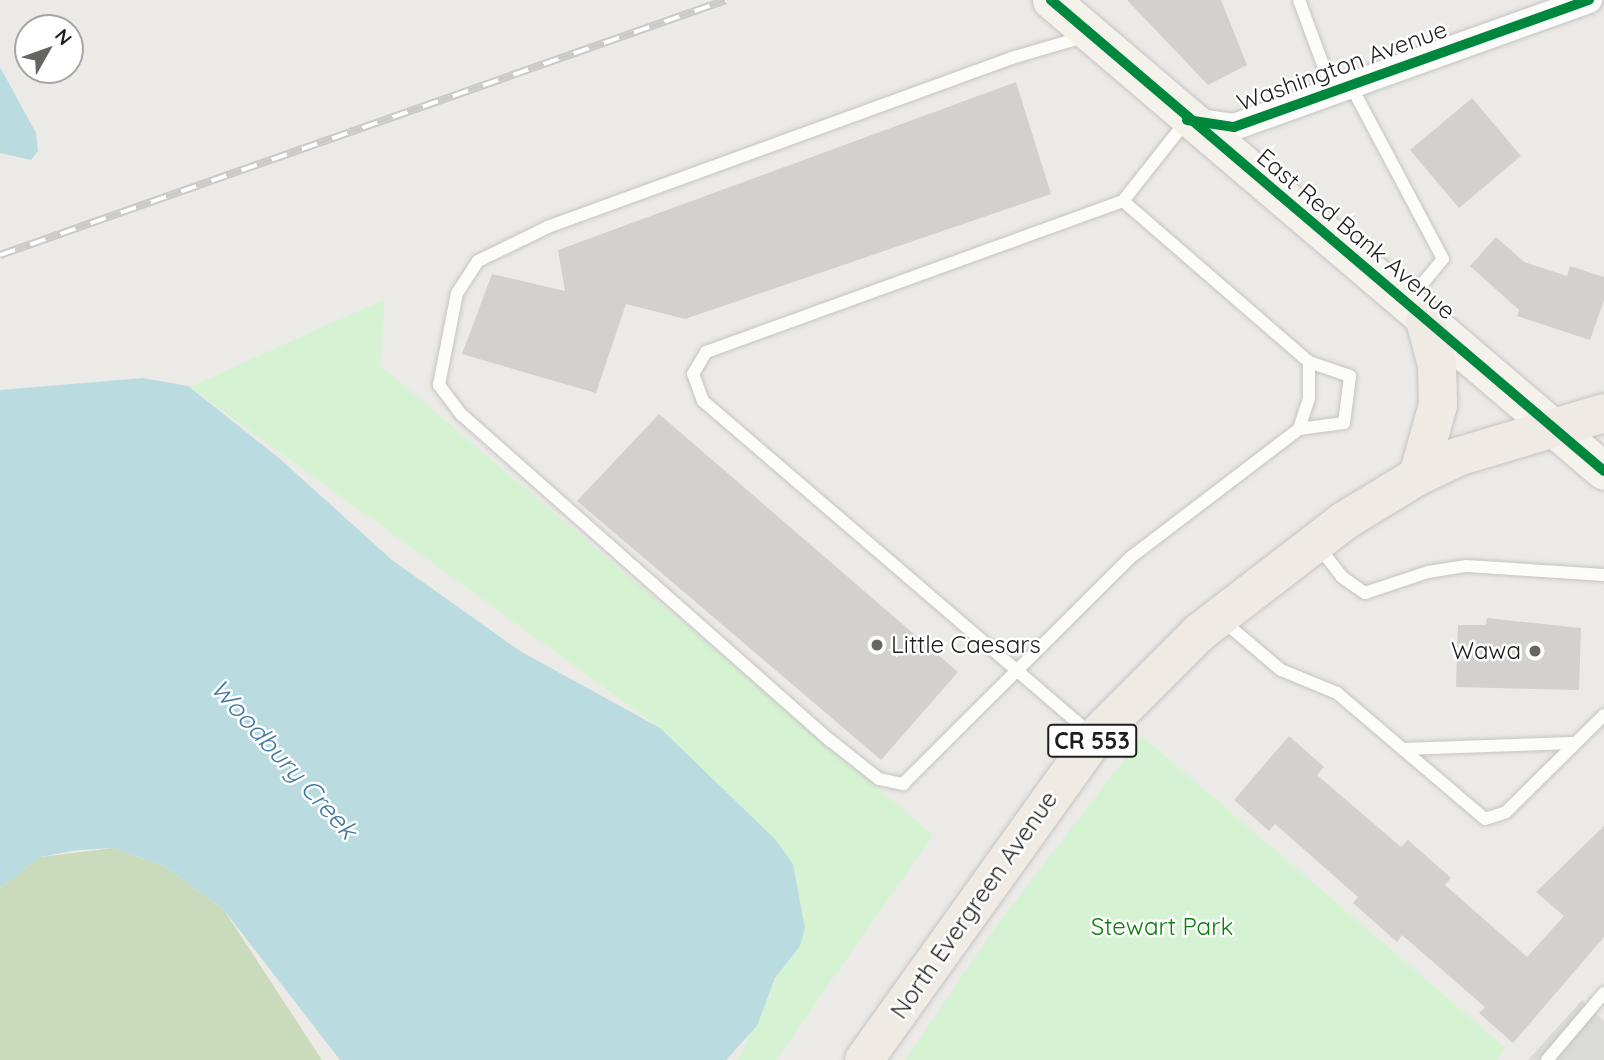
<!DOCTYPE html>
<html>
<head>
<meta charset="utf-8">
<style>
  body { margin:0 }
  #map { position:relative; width:1604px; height:1060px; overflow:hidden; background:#eceae7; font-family:Quicksand,sans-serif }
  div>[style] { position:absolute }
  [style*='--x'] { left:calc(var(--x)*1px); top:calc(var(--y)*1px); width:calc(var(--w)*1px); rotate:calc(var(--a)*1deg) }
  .religious>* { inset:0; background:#dadad8 }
  .forest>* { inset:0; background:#cadbbc }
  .park>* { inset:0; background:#d5f3d2 }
  .water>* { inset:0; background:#badce0 }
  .building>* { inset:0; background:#d3d0ce }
  .roads { filter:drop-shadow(0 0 2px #c5c4c3) drop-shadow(0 0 2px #c5c4c3) }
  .lane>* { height:12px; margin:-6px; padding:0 6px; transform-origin:6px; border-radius:6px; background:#fcfcfb }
  .street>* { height:26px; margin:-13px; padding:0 13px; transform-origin:13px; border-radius:13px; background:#fcfcfb }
  .secondary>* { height:37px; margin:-18.5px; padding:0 18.5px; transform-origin:18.5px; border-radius:18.5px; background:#f4f2ea }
  .primary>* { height:38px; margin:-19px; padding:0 19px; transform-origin:19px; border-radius:19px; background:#f0eae4 }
  .rail>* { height:8px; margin-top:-4px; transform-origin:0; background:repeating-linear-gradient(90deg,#fff 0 16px,#cacac9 0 32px); box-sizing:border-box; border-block:2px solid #cacac9 }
  .cycleway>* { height:10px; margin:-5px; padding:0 5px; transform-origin:5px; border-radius:5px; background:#00873e }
  .dots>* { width:19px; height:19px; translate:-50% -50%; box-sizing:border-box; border:4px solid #fff; border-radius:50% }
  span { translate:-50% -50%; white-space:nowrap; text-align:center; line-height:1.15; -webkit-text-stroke:5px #fff; paint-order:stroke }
  .shield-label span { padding:2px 5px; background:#fff; border:2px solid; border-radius:5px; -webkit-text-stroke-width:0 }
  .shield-label { font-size:23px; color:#1e1e1e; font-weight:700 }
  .street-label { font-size:24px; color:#1e1e1e }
  .poi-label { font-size:24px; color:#1e1e1e }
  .left { translate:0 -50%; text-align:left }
  .right { translate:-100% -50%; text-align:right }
  .park-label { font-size:24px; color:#0b7e0b }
  .water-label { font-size:26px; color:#44799f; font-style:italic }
  .north { position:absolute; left:14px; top:14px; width:70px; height:70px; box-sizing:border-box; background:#fff; border:2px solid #a5a5a5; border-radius:50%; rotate:50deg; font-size:19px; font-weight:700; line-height:28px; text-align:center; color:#1e1e1e }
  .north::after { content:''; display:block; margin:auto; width:24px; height:32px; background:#666564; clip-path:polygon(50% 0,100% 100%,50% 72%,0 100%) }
</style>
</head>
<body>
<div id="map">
  <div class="religious">
    <div style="clip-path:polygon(1582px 1000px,1604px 1021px,1604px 1060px,1528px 1060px)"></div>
  </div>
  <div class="forest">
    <div style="clip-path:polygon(113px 848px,164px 866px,224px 910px,322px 1060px,0 1060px,0 888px,40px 857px)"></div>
  </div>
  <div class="park">
    <div style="clip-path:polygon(385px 299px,380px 365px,933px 835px,776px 1060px,738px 1060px,805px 916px,660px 728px,190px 387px)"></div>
    <div style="clip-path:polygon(1142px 736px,1506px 1048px,1498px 1060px,905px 1060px,999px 922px)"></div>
  </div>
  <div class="water">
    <div style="clip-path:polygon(0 67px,36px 133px,38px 151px,31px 160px,0 153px)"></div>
    <div style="clip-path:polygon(143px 378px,188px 386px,279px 458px,392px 560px,520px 651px,660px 728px,775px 839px,793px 864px,805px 928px,800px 946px,775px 978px,757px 1026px,726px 1060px,340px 1060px,224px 910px,164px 866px,113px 848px,78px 850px,40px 857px,0 888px,0 390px)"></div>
  </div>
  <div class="building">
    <div style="clip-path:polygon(1127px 0,1221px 0,1247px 65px,1208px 85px)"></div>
    <div style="clip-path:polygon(1016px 82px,1051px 194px,685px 319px,626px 304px,596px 393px,462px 354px,492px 274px,565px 291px,558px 250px)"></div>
    <div style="clip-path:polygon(1472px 98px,1521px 156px,1459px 208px,1410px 150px)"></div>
    <div style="clip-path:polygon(1496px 237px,1524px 262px,1567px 276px,1570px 266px,1604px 277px,1604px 300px,1590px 340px,1517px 316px,1519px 310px,1470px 266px)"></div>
    <div style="clip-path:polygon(659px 414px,958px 672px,881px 760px,577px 501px)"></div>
    <div style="clip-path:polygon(1487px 618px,1581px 628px,1579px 690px,1456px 687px,1458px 625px,1486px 625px)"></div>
    <div style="clip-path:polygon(1289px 736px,1324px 767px,1317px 775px,1401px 847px,1408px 840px,1451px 878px,1445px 885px,1527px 957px,1564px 916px,1536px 892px,1604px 826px,1604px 937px,1513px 1043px,1479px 1013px,1485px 1007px,1402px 935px,1397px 942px,1353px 903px,1358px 897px,1275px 824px,1269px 831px,1234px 800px)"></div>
  </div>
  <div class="roads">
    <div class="lane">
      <div style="--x:1299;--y:0;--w:98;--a:69.7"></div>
      <div style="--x:1087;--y:36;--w:78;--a:163.7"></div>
      <div style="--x:1012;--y:58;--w:494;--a:160"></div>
      <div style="--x:548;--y:227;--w:78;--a:154.1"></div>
      <div style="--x:478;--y:261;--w:38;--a:123"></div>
      <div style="--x:457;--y:293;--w:94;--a:101.1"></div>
      <div style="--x:439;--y:385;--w:38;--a:53"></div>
      <div style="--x:462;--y:415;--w:492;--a:41.5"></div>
      <div style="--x:831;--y:741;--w:61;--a:38.4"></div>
      <div style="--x:879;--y:779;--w:25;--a:12"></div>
      <div style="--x:903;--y:784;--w:322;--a:-44.9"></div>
      <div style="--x:1131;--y:557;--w:211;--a:-37.3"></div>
      <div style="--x:1299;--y:429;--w:33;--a:-72"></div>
      <div style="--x:1309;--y:398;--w:36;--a:-90"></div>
      <div style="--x:1309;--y:362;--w:246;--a:-139.1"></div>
      <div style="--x:1351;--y:86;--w:196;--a:62"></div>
      <div style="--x:1443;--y:259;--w:55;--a:129.8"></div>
      <div style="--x:1299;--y:429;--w:45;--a:-7.6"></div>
      <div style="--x:1344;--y:423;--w:47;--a:-82.7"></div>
      <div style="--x:1350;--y:376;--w:43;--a:-161.1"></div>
      <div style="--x:1318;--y:546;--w:39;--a:52"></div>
      <div style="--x:1342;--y:577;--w:28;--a:35"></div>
      <div style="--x:1365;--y:593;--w:66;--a:-18.4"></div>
      <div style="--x:1428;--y:572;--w:39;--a:-9"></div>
      <div style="--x:1467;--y:566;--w:137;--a:3.8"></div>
      <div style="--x:1222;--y:620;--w:77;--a:40.3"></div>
      <div style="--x:1281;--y:670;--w:61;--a:22.3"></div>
      <div style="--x:1337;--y:693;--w:194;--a:40.4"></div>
      <div style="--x:1485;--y:819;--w:22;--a:-18"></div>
      <div style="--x:1506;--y:812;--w:138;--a:-44.7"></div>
      <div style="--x:1092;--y:735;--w:513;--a:-139.35"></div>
      <div style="--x:703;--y:401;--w:29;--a:-110"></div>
      <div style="--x:693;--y:374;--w:26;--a:-59"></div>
      <div style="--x:706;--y:352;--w:443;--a:-19.9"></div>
      <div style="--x:1123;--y:201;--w:103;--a:-51.7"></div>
      <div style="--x:1403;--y:749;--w:169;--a:-2"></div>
      <div style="--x:1547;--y:1060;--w:88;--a:-49.6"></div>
    </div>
    <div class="street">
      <div style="--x:1192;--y:121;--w:42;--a:8.1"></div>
      <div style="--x:1234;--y:127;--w:377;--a:-19.7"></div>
    </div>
    <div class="secondary">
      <div style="--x:1051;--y:0;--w:726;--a:40.42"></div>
    </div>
    <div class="primary">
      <div style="--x:1418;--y:476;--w:74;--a:-74.3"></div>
      <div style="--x:1438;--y:405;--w:40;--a:-91.4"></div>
      <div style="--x:1437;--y:365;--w:47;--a:-104.9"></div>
      <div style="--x:864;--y:1060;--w:397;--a:-54.4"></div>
      <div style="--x:1095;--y:737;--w:148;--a:-45"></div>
      <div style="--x:1200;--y:632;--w:182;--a:-37.6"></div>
      <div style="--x:1344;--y:521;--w:87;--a:-31.3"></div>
      <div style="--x:1418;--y:476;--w:47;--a:-25.5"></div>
      <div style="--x:1460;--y:456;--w:150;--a:-16.6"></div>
    </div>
  </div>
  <div class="rail">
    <div style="--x:0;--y:255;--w:769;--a:-19.35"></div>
  </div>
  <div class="cycleway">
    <div style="--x:1051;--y:0;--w:726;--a:40.42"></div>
    <div style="--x:1187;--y:120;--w:48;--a:8.5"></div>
    <div style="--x:1234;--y:127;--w:377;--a:-19.7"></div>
  </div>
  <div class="dots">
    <div style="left:877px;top:645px;background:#666564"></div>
    <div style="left:1535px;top:651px;background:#666564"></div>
  </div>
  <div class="shield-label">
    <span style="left:1092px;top:741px">CR 553</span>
  </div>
  <div class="street-label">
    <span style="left:1342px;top:66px;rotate:-20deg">Washington Avenue</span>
    <span style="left:1356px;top:234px;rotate:40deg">East Red Bank Avenue</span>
    <span style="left:974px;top:905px;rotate:-55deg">North Evergreen Avenue</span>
  </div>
  <div class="poi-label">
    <span class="left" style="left:891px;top:645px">Little Caesars</span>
    <span class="right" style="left:1521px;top:651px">Wawa</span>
  </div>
  <div class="park-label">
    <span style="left:1162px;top:927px">Stewart Park</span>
  </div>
  <div class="water-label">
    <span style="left:284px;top:759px;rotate:48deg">Woodbury Creek</span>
  </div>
  <div class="north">N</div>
</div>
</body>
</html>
